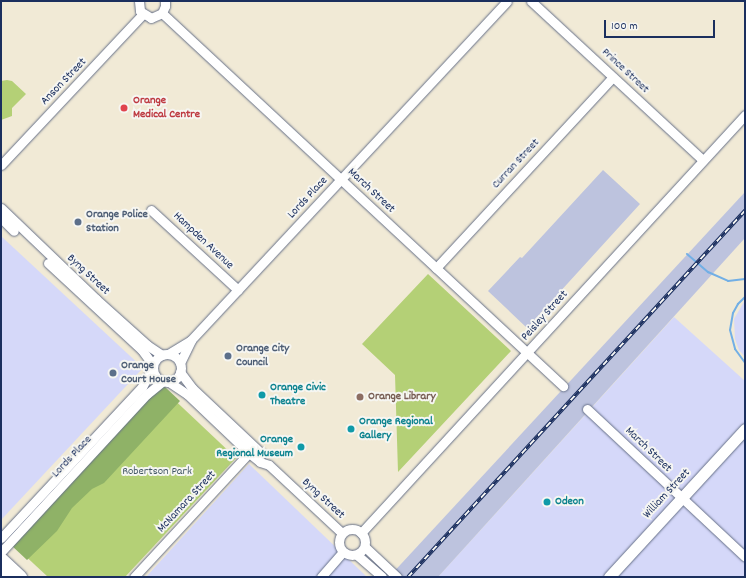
<!DOCTYPE html>
<html>
<head>
<meta charset="utf-8">
<style>
  body { margin:0 }
  #map { position:relative; width:746px; height:578px; overflow:hidden; background:#f1ead6; font-family:Dekko,sans-serif }
  div>[style] { position:absolute }
  [style*='--x'] { left:calc(var(--x)*1px); top:calc(var(--y)*1px); width:calc(var(--w)*1px); rotate:calc(var(--a)*1deg) }
  .built>* { inset:0; background:#d5d8f9 }
  .industrial>* { inset:0; background:#bdc3de }
  .green>* { inset:0; background:#b4d076 }
  .forest>* { inset:0; background:#8fb267 }
  .stream>* { height:2px; margin:-1px; padding:0 1px; transform-origin:1px; border-radius:1px; background:#72afe5 }
  .roads { filter:drop-shadow(0 0 1px #667088) drop-shadow(0 0 1px #667088) }
  .minor>* { height:9px; margin:-4.5px; padding:0 4.5px; transform-origin:4.5px; border-radius:4.5px; background:#fff }
  .minor>.ring { margin:-4.5px; padding:0; box-sizing:content-box; background:none; border:9px solid #fff; border-radius:50% }
  .major>* { height:11px; margin:-5.5px; padding:0 5.5px; transform-origin:5.5px; border-radius:5.5px; background:#fff }
  .highway>* { height:13px; margin:-6.5px; padding:0 6.5px; transform-origin:6.5px; border-radius:6.5px; background:#fff }
  .rail>* { height:3.5px; margin-top:-1.75px; transform-origin:0; background:repeating-linear-gradient(90deg,#f6f6f2 0 6px,#1b2f5e 0 12px); box-sizing:border-box; border-block:1px solid #1b2f5e }
  .dots>* { width:11px; height:11px; translate:-50% -50%; box-sizing:border-box; border:2px solid #f6f6f2; border-radius:50% }
  span { translate:-50% -50%; white-space:nowrap; text-align:center; line-height:1.15; -webkit-text-stroke:4px #f6f6f2; paint-order:stroke }
  .street-label { font-size:12px; color:#1b2f5e }
  .health-label { font-size:12px; color:#be3a42; font-weight:700 }
  .left { translate:0 -50%; text-align:left }
  .service-label { font-size:12px; color:#4e5e75; font-weight:700 }
  .culture-label { font-size:12px; color:#0d838f; font-weight:700 }
  .right { translate:-100% -50%; text-align:right }
  .education-label { font-size:12px; color:#785e54; font-weight:700 }
  .park-label { font-size:12px; color:#415764 }
  .frame { position:absolute; inset:0; border:2px solid #1b2f5e; pointer-events:none }
  .scale { position:absolute; left:604px; top:20px; width:111px; height:18px; box-sizing:border-box; border:2px solid #1b2f5e; border-top:0; padding-left:5px; font-size:12px; line-height:14px; white-space:nowrap; color:#1b2f5e; -webkit-text-stroke:3px #f6f6f2; paint-order:stroke }
</style>
</head>
<body>
<div id="map">
  <div class="built">
    <div style="clip-path:polygon(1px 236px,143px 368px,1px 520px)"></div>
    <div style="clip-path:polygon(745px 300px,745px 357px,739px 350px,735px 339px,734px 319px)"></div>
    <div style="clip-path:polygon(674px 317px,745px 381px,745px 577px,438px 577px)"></div>
    <div style="clip-path:polygon(249px 464px,367px 577px,146px 577px)"></div>
  </div>
  <div class="industrial">
    <div style="clip-path:polygon(603px 170px,640px 204px,527px 328px,488px 291px,520px 257px,522px 258px)"></div>
    <div style="clip-path:polygon(745px 192px,745px 238px,438px 577px,389px 577px)"></div>
  </div>
  <div class="green">
    <div style="clip-path:polygon(7px 80px,12px 81px,26px 94px,12px 108px,12px 116px,1px 120px,1px 81px)"></div>
    <div style="clip-path:polygon(428px 274px,511px 351px,398px 472px,395px 375px,362px 344px)"></div>
    <div style="clip-path:polygon(165px 391px,236px 458px,125px 577px,48px 577px,20px 551px)"></div>
  </div>
  <div class="forest">
    <div style="clip-path:polygon(165px 387px,180px 401px,104px 483px,92px 489px,72px 508px,57px 531px,27px 560px,11px 545px,158px 388px)"></div>
  </div>
  <div class="stream">
    <div style="--x:687;--y:254;--w:28;--a:41"></div>
    <div style="--x:708;--y:272;--w:22;--a:24"></div>
    <div style="--x:728;--y:281;--w:17;--a:-7"></div>
    <div style="--x:745;--y:297;--w:10;--a:135"></div>
    <div style="--x:738;--y:304;--w:10;--a:119"></div>
    <div style="--x:733;--y:313;--w:17;--a:100"></div>
    <div style="--x:730;--y:330;--w:20;--a:75"></div>
    <div style="--x:735;--y:349;--w:17;--a:54"></div>
  </div>
  <div class="roads">
    <div class="minor">
      <div style="--x:139;--y:1;--w:10;--a:84"></div>
      <div style="--x:140;--y:11;--w:13;--a:32"></div>
      <div style="--x:151;--y:18;--w:12;--a:-24"></div>
      <div style="--x:162;--y:13;--w:8;--a:-67"></div>
      <div style="--x:165;--y:6;--w:5;--a:-90"></div>
      <div style="--x:531;--y:1;--w:234;--a:42.8"></div>
      <div style="--x:162;--y:13;--w:548;--a:42.93"></div>
      <div style="--x:1;--y:165;--w:207;--a:-46.8"></div>
      <div style="--x:1;--y:208;--w:132;--a:43.8"></div>
      <div style="--x:96;--y:299;--w:69;--a:42"></div>
      <div style="--x:147;--y:345;--w:18;--a:34"></div>
      <div style="--x:151;--y:210;--w:118;--a:42.6"></div>
      <div style="--x:1;--y:218;--w:18;--a:45"></div>
      <div style="--x:48;--y:263;--w:128;--a:42.8"></div>
      <div style="--x:142;--y:350;--w:19;--a:54"></div>
      <div style="--x:436;--y:268;--w:260;--a:-47.2"></div>
      <div class="ring" style="left:153px;top:354px;width:19px;height:19px"></div>
      <div style="--x:168;--y:354;--w:27;--a:-31"></div>
      <div style="--x:191;--y:340;--w:463;--a:-47"></div>
      <div style="--x:180;--y:363;--w:25;--a:-64"></div>
      <div style="--x:180;--y:372;--w:20;--a:53"></div>
      <div style="--x:192;--y:388;--w:96;--a:43.3"></div>
      <div style="--x:169;--y:382;--w:22;--a:34"></div>
      <div style="--x:187;--y:394;--w:86;--a:43.6"></div>
      <div style="--x:249;--y:453;--w:14;--a:39"></div>
      <div style="--x:260;--y:462;--w:9;--a:18"></div>
      <div style="--x:269;--y:465;--w:100;--a:43"></div>
      <div style="--x:587;--y:409;--w:216;--a:43.1"></div>
      <div class="ring" style="left:339px;top:529px;width:17px;height:17px"></div>
      <div style="--x:361;--y:533;--w:568;--a:-47.43"></div>
      <div style="--x:1;--y:538;--w:207;--a:-47"></div>
      <div style="--x:142;--y:387;--w:21;--a:-61"></div>
      <div style="--x:365;--y:547;--w:44;--a:43.2"></div>
      <div style="--x:1;--y:552;--w:215;--a:-47.3"></div>
      <div style="--x:147;--y:394;--w:19;--a:-39"></div>
      <div style="--x:357;--y:555;--w:33;--a:41"></div>
      <div style="--x:134;--y:577;--w:169;--a:-47.2"></div>
      <div style="--x:249;--y:453;--w:12;--a:0"></div>
      <div style="--x:321;--y:577;--w:33;--a:-49"></div>
    </div>
    <div class="major">
      <div style="--x:609;--y:577;--w:201;--a:-47.4"></div>
    </div>
    <div class="highway">
      <div style="--x:1;--y:559;--w:26;--a:43"></div>
      <div style="--x:1;--y:572;--w:8;--a:40"></div>
    </div>
  </div>
  <div class="rail">
    <div style="--x:408;--y:577;--w:498;--a:-47.4"></div>
  </div>
  <div class="dots">
    <div style="left:124px;top:108px;background:#e0444e"></div>
    <div style="left:78px;top:222px;background:#5c6f8a"></div>
    <div style="left:228px;top:356px;background:#5c6f8a"></div>
    <div style="left:113px;top:373px;background:#5c6f8a"></div>
    <div style="left:262px;top:395px;background:#0f9aa8"></div>
    <div style="left:360px;top:397px;background:#8d6e63"></div>
    <div style="left:351px;top:429px;background:#0f9aa8"></div>
    <div style="left:301px;top:447px;background:#0f9aa8"></div>
    <div style="left:547px;top:502px;background:#0f9aa8"></div>
  </div>
  <div class="street-label">
    <span style="left:625px;top:71px;rotate:43deg">Prince Street</span>
    <span style="left:64px;top:82px;rotate:-46deg">Anson Street</span>
    <span style="left:516px;top:164px;rotate:-47deg">Curran Street</span>
    <span style="left:371px;top:191px;rotate:43deg">March Street</span>
    <span style="left:308px;top:198px;rotate:-47deg">Lords Place</span>
    <span style="left:203px;top:241px;rotate:43deg">Hampden Avenue</span>
    <span style="left:88px;top:275px;rotate:43deg">Byng Street</span>
    <span style="left:545px;top:316px;rotate:-48deg">Peisley Street</span>
    <span style="left:648px;top:450px;rotate:44deg">March Street</span>
    <span style="left:72px;top:457px;rotate:-47deg">Lords Place</span>
    <span style="left:667px;top:494px;rotate:-47deg">William Street</span>
    <span style="left:323px;top:499px;rotate:43deg">Byng Street</span>
    <span style="left:187px;top:502px;rotate:-47deg">McNamara Street</span>
  </div>
  <div class="health-label">
    <span class="left" style="left:133px;top:108px">Orange<br>Medical Centre</span>
  </div>
  <div class="service-label">
    <span class="left" style="left:86px;top:222px">Orange Police<br>Station</span>
    <span class="left" style="left:236px;top:356px">Orange City<br>Council</span>
    <span class="left" style="left:121px;top:373px">Orange<br>Court House</span>
  </div>
  <div class="culture-label">
    <span class="left" style="left:270px;top:395px">Orange Civic<br>Theatre</span>
    <span class="left" style="left:359px;top:429px">Orange Regional<br>Gallery</span>
    <span class="right" style="left:293px;top:447px">Orange<br>Regional Museum</span>
    <span class="left" style="left:555px;top:502px">Odeon</span>
  </div>
  <div class="education-label">
    <span class="left" style="left:368px;top:397px">Orange Library</span>
  </div>
  <div class="park-label">
    <span style="left:157px;top:472px">Robertson Park</span>
  </div>
  <div class="frame"></div>
  <div class="scale">100 m</div>
</div>
</body>
</html>
